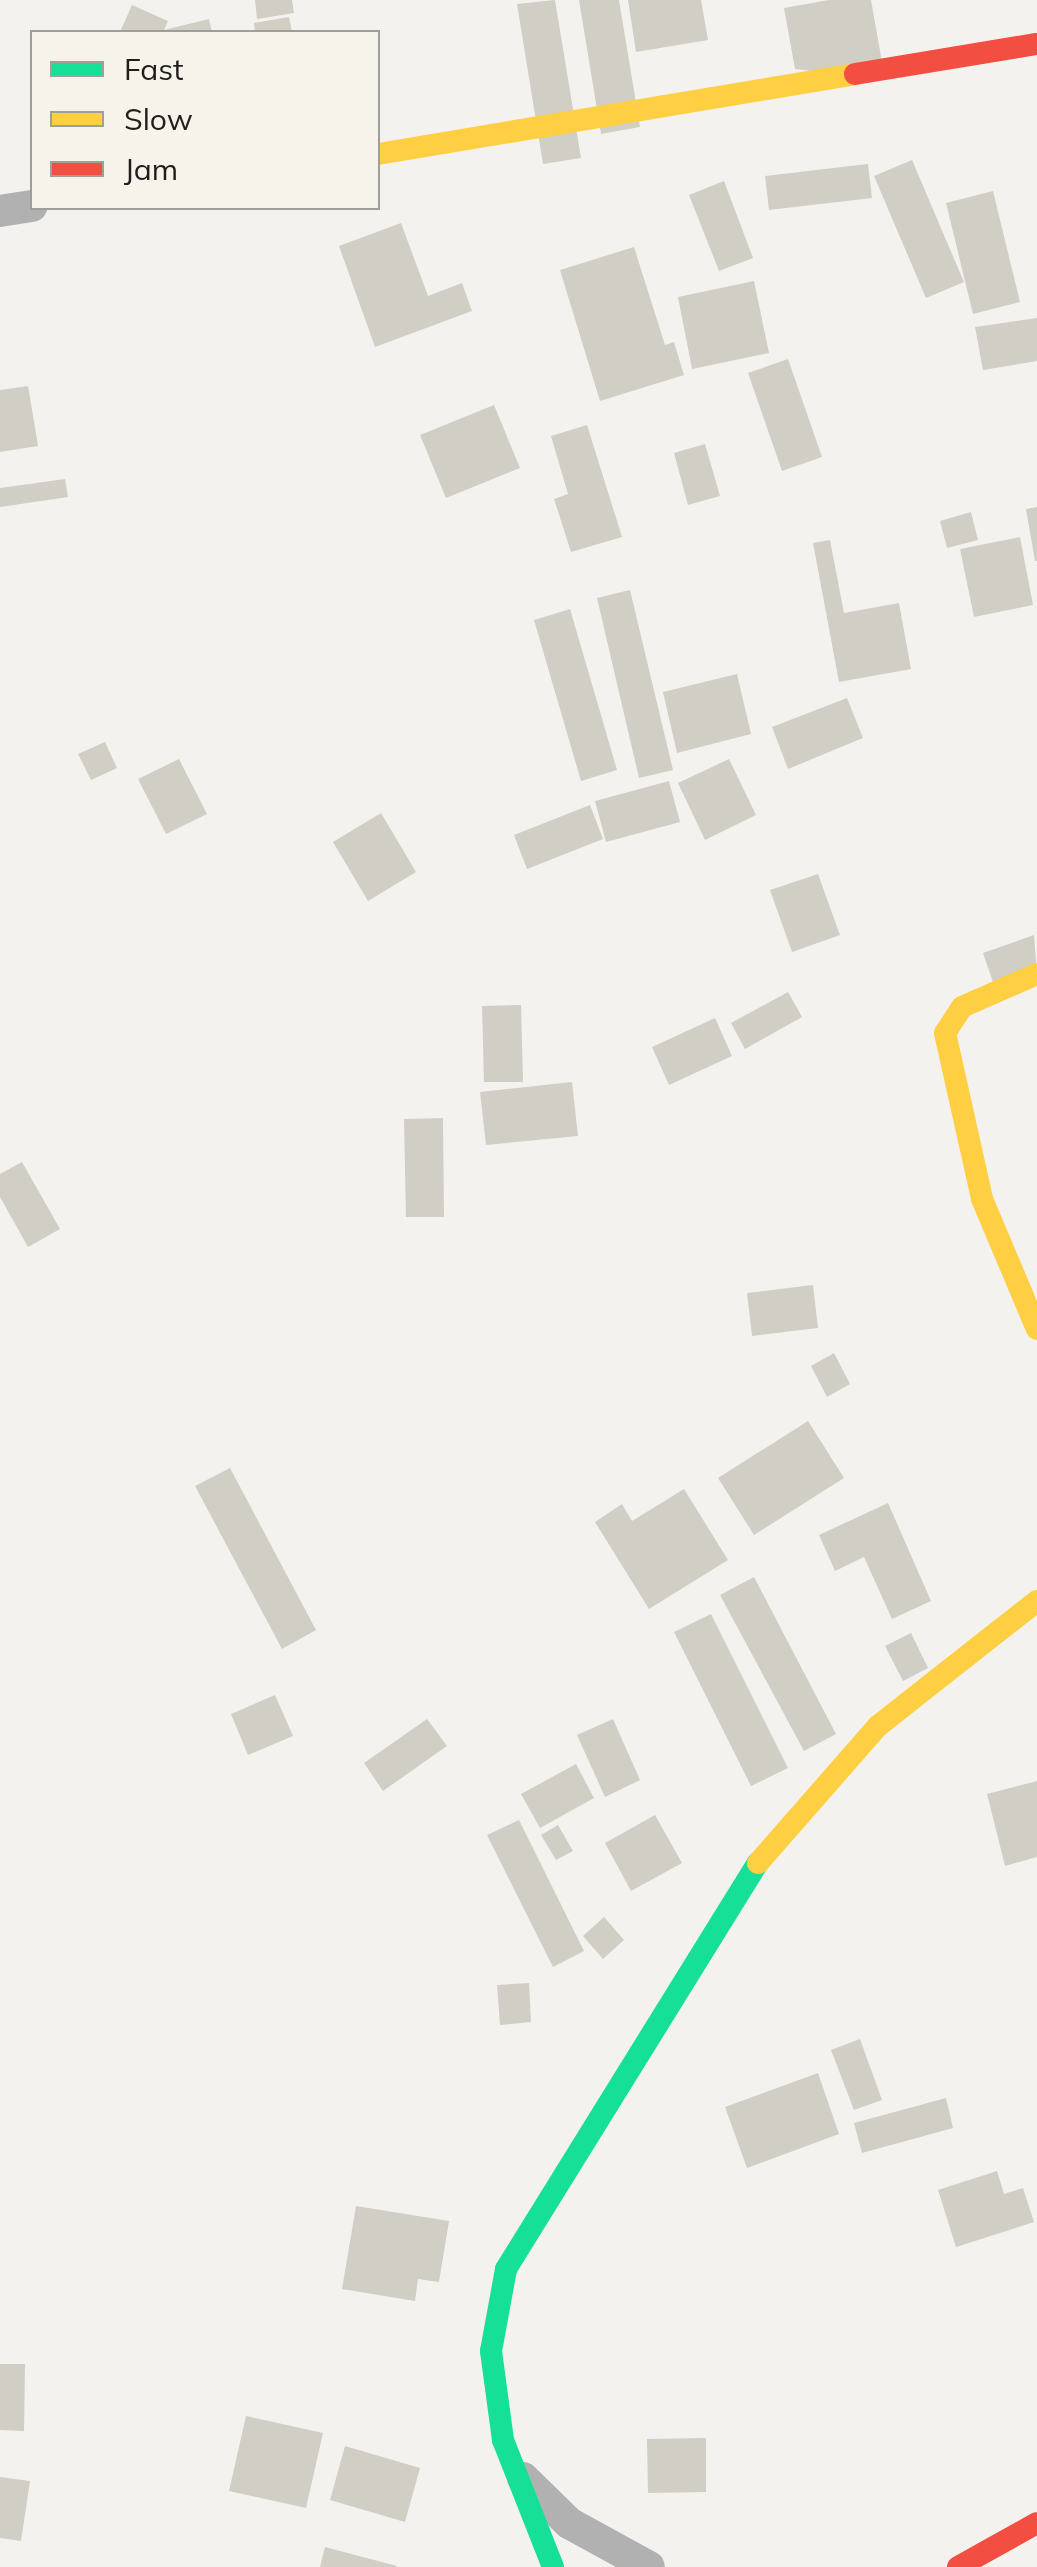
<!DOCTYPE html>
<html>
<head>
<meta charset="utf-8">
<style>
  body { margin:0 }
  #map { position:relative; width:1037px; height:2567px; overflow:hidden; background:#f3f2ee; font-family:Mulish,sans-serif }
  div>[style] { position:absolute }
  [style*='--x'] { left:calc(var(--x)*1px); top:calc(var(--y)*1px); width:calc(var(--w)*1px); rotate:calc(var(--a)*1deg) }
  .building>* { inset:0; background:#d1cec5 }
  .street>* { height:32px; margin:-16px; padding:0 16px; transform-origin:16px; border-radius:16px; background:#b2b1b2 }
  .fast>* { height:22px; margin:-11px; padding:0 11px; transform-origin:11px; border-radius:11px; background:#16e098 }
  .slow>* { height:22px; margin:-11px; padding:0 11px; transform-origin:11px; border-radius:11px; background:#ffcf43 }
  .jam>* { height:22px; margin:-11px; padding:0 11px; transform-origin:11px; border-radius:11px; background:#f24e42 }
  span { translate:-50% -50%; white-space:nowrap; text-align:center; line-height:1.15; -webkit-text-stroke:10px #f6f3eb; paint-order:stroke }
  .legend { position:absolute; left:30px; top:30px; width:350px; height:180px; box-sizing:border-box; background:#f6f3eb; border:2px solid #a09e98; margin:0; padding:12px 18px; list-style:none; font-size:30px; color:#1f1e1b }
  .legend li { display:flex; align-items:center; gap:20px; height:50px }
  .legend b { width:50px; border:2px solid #a09e98 }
</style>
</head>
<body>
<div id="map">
  <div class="building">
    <div style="clip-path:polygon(255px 0,292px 0,294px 13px,257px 19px)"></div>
    <div style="clip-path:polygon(555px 0,581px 158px,543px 164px,517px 4px)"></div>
    <div style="clip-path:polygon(579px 0,619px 0,640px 127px,601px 134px)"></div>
    <div style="clip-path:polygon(628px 0,701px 0,708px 40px,636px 52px)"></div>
    <div style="clip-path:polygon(829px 0,871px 0,885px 79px,795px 69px,784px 8px)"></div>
    <div style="clip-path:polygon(132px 5px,168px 21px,164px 30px,209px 19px,212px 32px,120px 32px)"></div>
    <div style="clip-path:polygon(289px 17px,292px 32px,255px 32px,254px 23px)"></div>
    <div style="clip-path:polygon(912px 160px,964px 282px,926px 298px,874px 176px)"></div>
    <div style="clip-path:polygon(868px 164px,872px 198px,769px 210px,765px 176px)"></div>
    <div style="clip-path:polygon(724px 181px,753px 258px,719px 271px,689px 195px)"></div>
    <div style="clip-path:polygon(993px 191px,1020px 302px,973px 314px,946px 203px)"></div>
    <div style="clip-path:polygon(401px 223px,428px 296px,462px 283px,472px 311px,375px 347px,339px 246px)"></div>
    <div style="clip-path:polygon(634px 247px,665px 345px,674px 342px,684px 375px,600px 401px,560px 270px)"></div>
    <div style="clip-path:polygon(754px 281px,769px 353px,692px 369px,678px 297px)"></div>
    <div style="clip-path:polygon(1037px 318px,1037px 361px,983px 370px,975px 327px)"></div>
    <div style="clip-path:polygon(788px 359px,822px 457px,782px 471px,748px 373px)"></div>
    <div style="clip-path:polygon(28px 386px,38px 446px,0 452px,0 390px)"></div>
    <div style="clip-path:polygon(494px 405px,520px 468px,446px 498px,420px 435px)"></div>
    <div style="clip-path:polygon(587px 425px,622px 537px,571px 552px,554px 499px,568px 494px,551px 436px)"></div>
    <div style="clip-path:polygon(705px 444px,720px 496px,688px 505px,674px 453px)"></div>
    <div style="clip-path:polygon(65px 479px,68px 497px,0 507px,0 488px)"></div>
    <div style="clip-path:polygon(1037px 507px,1037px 561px,1035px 561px,1026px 509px)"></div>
    <div style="clip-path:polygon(971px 512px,978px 540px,947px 548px,940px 521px)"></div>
    <div style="clip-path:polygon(1020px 537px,1033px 605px,974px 617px,960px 549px)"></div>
    <div style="clip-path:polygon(830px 540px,844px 613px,899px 603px,911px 669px,839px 682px,813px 543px)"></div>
    <div style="clip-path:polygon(630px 590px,673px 770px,639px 778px,597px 598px)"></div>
    <div style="clip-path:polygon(570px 609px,617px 770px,581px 781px,534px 620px)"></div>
    <div style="clip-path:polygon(737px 674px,751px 734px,677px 753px,663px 692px)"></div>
    <div style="clip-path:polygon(847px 698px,863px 738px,788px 769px,772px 727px)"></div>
    <div style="clip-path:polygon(105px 742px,117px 768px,91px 780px,78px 754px)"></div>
    <div style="clip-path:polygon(179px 759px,207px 814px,166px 834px,138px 779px)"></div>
    <div style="clip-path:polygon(729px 759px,756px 815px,705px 840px,678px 783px)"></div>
    <div style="clip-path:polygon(669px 781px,680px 822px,606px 842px,595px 801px)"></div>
    <div style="clip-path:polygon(590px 805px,603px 839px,527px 869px,514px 835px)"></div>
    <div style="clip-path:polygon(381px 813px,416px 872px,368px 901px,333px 842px)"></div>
    <div style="clip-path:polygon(818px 874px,840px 935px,792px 952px,770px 890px)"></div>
    <div style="clip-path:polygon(1034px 935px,1037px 976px,996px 991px,983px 953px)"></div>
    <div style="clip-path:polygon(788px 992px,802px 1017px,745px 1049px,731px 1023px)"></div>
    <div style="clip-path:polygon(521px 1005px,523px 1082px,484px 1082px,482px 1006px)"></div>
    <div style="clip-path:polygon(715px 1018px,732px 1056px,669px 1085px,652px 1047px)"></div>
    <div style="clip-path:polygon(572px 1082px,578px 1136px,486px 1145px,480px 1092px)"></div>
    <div style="clip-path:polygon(443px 1118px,444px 1217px,406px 1217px,404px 1119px)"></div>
    <div style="clip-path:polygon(22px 1162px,60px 1229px,28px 1247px,0 1197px,0 1174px)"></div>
    <div style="clip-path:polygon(813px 1285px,818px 1328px,752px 1336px,747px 1293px)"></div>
    <div style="clip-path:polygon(834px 1353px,850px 1384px,827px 1397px,811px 1366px)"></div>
    <div style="clip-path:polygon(808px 1421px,844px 1478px,754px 1535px,718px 1478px)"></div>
    <div style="clip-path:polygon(230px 1468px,316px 1630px,282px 1649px,195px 1486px)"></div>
    <div style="clip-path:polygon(684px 1489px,728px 1560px,649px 1609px,595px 1522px,622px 1504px,632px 1521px)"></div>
    <div style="clip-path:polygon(888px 1503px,931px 1601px,892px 1619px,864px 1557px,835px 1571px,819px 1535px)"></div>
    <div style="clip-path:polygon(754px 1577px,836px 1734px,804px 1751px,720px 1595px)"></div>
    <div style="clip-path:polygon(711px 1614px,788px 1768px,751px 1786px,674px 1632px)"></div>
    <div style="clip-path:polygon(911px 1633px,928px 1668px,903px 1681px,885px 1646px)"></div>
    <div style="clip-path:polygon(275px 1695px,293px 1736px,248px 1755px,231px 1714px)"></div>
    <div style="clip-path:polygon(427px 1719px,447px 1746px,383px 1791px,364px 1763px)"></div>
    <div style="clip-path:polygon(613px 1719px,640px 1780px,605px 1797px,577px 1735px)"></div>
    <div style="clip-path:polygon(576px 1764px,594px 1798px,540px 1828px,521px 1794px)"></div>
    <div style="clip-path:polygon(1037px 1781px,1037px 1857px,1005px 1866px,987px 1794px)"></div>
    <div style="clip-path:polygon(655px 1815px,682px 1863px,631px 1891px,605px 1843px)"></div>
    <div style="clip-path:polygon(519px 1820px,584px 1951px,553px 1967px,487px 1835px)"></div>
    <div style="clip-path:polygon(558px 1825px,573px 1851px,556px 1860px,541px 1835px)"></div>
    <div style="clip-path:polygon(604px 1917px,624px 1940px,603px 1959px,583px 1936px)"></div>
    <div style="clip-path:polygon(529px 1983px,531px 2022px,500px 2025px,497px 1985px)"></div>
    <div style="clip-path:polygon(860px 2039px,882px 2100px,854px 2110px,831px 2050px)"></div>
    <div style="clip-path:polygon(818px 2073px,839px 2134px,747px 2168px,725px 2107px)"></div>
    <div style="clip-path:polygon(946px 2098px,953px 2128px,862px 2153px,854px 2123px)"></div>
    <div style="clip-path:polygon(997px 2171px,1004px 2194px,1023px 2188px,1034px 2222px,956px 2247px,938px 2190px)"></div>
    <div style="clip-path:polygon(356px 2206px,449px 2221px,439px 2282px,418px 2279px,415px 2301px,342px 2289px)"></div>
    <div style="clip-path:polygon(0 2364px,25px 2364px,24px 2431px,0 2430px)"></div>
    <div style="clip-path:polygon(246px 2416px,323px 2433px,306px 2508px,229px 2491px)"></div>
    <div style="clip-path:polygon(706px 2438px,706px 2492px,648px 2493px,647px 2439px)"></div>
    <div style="clip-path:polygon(345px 2446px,420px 2468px,405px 2522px,330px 2500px)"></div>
    <div style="clip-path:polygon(0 2477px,30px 2481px,21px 2541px,0 2538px)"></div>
    <div style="clip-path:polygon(325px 2547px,397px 2566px,396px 2567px,320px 2567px)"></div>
  </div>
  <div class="street">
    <div style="--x:0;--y:211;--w:32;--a:-9"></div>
    <div style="--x:523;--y:2478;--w:64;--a:44.4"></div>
    <div style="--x:569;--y:2523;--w:91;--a:28.8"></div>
  </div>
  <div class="fast">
    <div style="--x:553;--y:2567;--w:136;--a:-111.5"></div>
    <div style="--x:503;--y:2440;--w:90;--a:-97.7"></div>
    <div style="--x:491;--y:2351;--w:83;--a:-79.6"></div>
    <div style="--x:506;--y:2269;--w:478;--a:-58.2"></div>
  </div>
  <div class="slow">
    <div style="--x:378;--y:154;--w:484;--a:-9.5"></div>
    <div style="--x:1037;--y:974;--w:82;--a:156.3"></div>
    <div style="--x:962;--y:1007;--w:31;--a:123"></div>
    <div style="--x:945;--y:1033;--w:170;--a:77.4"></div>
    <div style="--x:982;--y:1199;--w:141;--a:67.1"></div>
    <div style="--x:758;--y:1863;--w:182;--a:-48.8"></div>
    <div style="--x:878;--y:1726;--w:202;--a:-38.2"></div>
  </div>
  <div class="jam">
    <div style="--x:855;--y:74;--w:184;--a:-9.4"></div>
    <div style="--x:958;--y:2567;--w:90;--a:-29.1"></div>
  </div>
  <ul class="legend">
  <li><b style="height:12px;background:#16e098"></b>Fast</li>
  <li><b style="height:12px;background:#ffcf43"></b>Slow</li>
  <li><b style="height:12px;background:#f24e42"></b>Jam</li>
  </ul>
</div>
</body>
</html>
